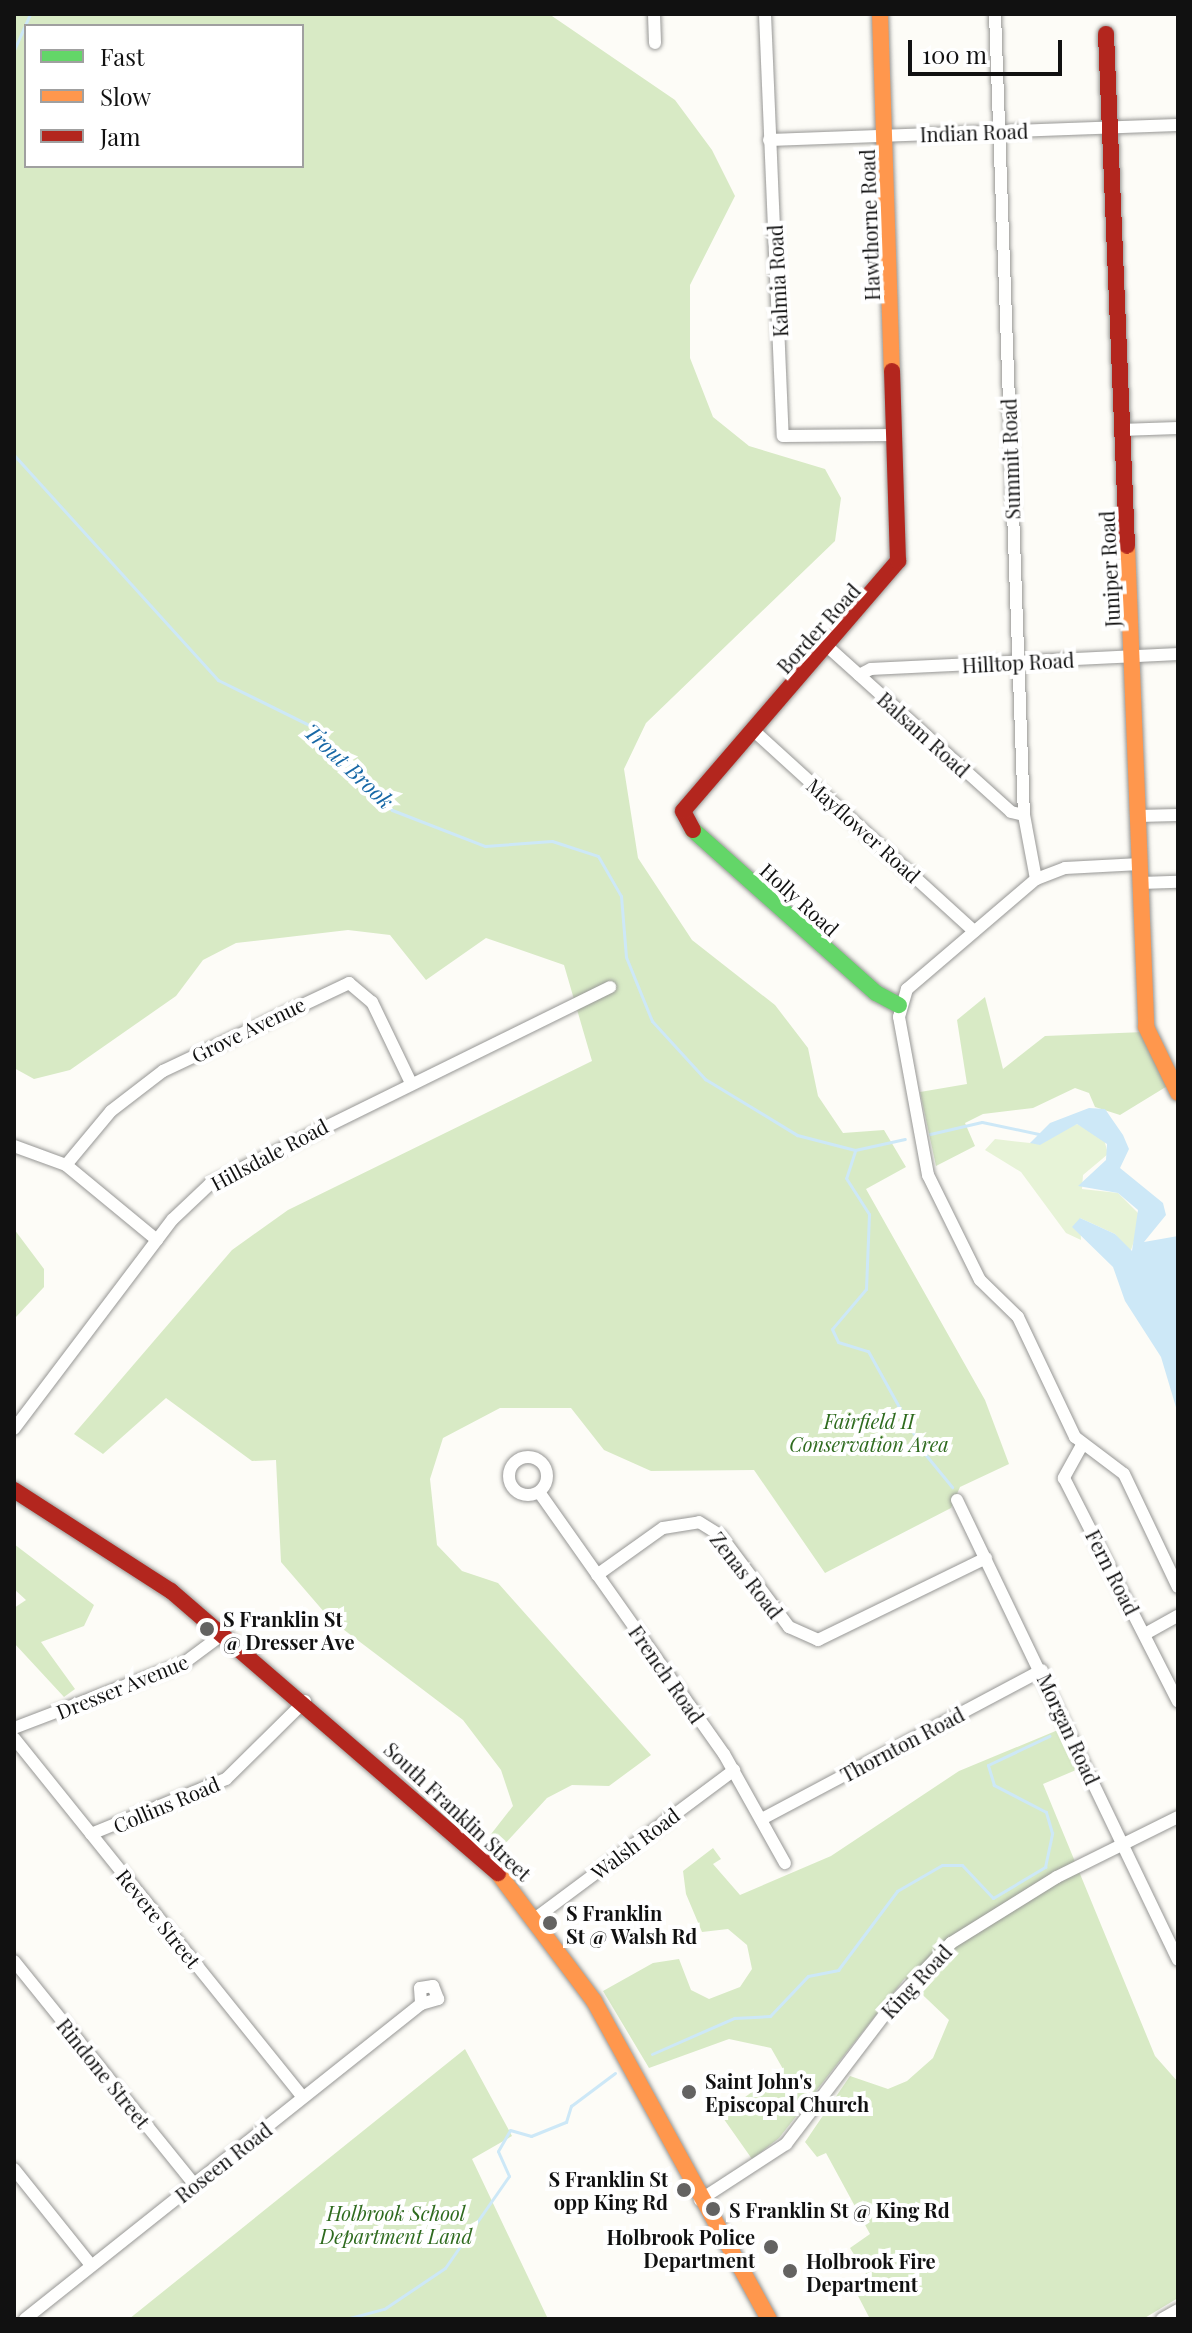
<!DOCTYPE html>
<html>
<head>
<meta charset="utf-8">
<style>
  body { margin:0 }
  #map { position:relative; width:1192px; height:2333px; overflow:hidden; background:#fdfcf7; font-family:"Playfair Display",serif }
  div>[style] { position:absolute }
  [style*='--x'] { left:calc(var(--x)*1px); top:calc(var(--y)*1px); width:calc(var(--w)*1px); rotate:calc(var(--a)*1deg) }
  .green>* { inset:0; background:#e7f3d7 }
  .forest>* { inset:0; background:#d8eac5 }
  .water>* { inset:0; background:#cde8f7 }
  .stream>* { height:3px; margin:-1.5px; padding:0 1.5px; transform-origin:1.5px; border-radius:1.5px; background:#cde8f7 }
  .roads { filter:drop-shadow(0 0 2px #979795) drop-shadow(0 0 2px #979795) }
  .street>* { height:12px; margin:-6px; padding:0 6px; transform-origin:6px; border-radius:6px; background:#fffffe }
  .street>.ring { margin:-6px; padding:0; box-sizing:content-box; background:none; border:12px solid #fffffe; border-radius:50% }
  .fast>* { height:16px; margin:-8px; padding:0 8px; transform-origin:8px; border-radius:8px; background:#63d668 }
  .slow>* { height:16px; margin:-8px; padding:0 8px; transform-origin:8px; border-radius:8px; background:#ff974d }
  .jam>* { height:16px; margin:-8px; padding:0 8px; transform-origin:8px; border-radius:8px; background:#b3261e }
  .dots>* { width:22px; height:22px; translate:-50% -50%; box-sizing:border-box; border:4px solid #fff; border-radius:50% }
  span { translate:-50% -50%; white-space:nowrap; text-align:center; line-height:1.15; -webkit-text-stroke:8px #fff; paint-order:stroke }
  .street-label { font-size:20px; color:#111 }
  .park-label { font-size:20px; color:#2f6b1f; font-style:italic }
  .poi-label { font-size:20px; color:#111; font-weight:700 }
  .left { translate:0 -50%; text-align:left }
  .right { translate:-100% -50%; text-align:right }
  .water-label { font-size:22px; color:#1768a6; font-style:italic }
  .frame { position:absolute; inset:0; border:16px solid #111; pointer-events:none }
  .legend { position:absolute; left:24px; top:24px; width:280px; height:144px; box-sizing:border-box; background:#fff; border:2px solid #a0a0a0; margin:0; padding:10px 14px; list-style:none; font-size:24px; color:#111 }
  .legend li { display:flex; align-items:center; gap:16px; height:40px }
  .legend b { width:40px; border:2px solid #a0a0a0 }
  .scale { position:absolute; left:908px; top:40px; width:154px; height:36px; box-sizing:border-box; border:4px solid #111; border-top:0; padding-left:10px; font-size:24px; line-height:28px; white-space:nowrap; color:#111; -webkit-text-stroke:6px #fff; paint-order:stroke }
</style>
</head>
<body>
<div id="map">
  <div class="green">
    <div style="clip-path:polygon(1077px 1124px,1104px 1139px,1108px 1154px,1083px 1175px,1082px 1189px,1118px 1193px,1142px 1217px,1130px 1253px,1115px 1234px,1080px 1218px,1081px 1240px,1066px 1233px,1021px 1172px,985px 1150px,995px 1139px,1030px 1143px)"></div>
  </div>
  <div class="forest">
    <div style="clip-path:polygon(evenodd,14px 14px,549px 14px,675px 100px,712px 150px,735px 196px,690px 285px,690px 358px,713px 417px,749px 446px,825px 469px,841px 498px,835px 541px,646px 723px,624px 769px,638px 858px,692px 940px,775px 1005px,808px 1048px,818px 1096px,843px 1133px,884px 1130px,906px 1167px,866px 1189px,985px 1400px,1009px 1464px,960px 1487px,951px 1508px,825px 1573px,754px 1470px,651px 1471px,604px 1450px,571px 1408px,500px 1408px,443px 1438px,430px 1479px,437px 1545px,462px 1571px,498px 1583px,651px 1755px,609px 1786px,572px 1785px,547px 1798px,503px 1846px,488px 1838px,513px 1806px,501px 1770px,463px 1720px,331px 1620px,281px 1562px,276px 1460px,252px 1461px,166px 1398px,103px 1454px,74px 1434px,232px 1250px,288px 1210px,592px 1061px,564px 965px,486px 938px,426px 980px,390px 935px,348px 930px,236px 943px,203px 960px,176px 996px,70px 1070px,34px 1079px,14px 1068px,14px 14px,26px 26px,302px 26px,302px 166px,26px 166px,26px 26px)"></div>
    <div style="clip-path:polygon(985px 997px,1003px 1069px,1045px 1036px,1144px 1032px,1169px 1085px,1120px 1115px,1095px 1107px,1089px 1093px,1075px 1088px,1033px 1108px,983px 1114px,965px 1123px,975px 1146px,936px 1166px,920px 1092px,967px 1084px,957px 1020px)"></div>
    <div style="clip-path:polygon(14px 1229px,44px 1269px,44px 1287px,16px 1317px)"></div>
    <div style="clip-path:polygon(14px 1544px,94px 1605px,84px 1626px,41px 1642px,75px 1689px,64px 1697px,14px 1643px,14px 1608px,26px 1600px,14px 1589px)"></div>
    <div style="clip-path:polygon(1058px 1730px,1076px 1770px,1043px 1784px,1155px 2056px,1178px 2082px,1178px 2298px,1143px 2319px,870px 2319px,856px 2292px,871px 2282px,850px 2248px,870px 2234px,826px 2153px,817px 2157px,805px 2142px,850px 2076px,888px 2089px,907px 2081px,933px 2058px,949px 2020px,905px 1978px,779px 2138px,752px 2159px,721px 2115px,783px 2069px,771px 2048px,729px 2039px,649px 2068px,603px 1991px,653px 1963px,679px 1959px,691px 1990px,709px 1999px,740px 1987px,752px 1969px,747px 1945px,728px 1929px,702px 1932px,686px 1894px,683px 1871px,713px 1848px,721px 1859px,713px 1864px,740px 1895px,831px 1856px,959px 1771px)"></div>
    <div style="clip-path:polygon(465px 2049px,512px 2136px,472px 2159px,548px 2319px,129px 2319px)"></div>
  </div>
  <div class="water">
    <div style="clip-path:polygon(1089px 1108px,1105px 1109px,1123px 1135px,1129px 1149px,1120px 1168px,1163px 1203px,1166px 1215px,1144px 1242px,1178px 1236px,1178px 1414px,1161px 1357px,1125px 1301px,1113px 1267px,1072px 1227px,1080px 1218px,1115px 1234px,1132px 1251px,1138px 1210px,1118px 1193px,1078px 1186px,1106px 1160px,1107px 1144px,1077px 1124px,1040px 1145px,1030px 1143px,1050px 1123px)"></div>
  </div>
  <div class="stream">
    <div style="--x:14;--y:50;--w:39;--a:-66"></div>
    <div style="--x:14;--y:201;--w:1;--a:90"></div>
    <div style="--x:14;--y:455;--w:304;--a:47.8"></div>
    <div style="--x:218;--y:680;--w:108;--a:26.3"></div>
    <div style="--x:315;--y:728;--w:112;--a:46.8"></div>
    <div style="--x:392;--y:810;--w:100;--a:21.2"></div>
    <div style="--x:485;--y:846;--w:67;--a:-4.3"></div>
    <div style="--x:552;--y:841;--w:48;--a:18.1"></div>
    <div style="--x:598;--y:856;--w:46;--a:60.1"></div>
    <div style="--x:621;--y:896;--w:61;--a:85.3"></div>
    <div style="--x:626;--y:957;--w:69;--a:67.9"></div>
    <div style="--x:652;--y:1021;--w:79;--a:47.6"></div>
    <div style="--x:705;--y:1079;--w:108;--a:31.3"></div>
    <div style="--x:797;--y:1135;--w:60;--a:14.5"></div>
    <div style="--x:855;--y:1150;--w:51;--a:-12.4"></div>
    <div style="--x:930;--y:1134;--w:53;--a:-13"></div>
    <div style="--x:982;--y:1122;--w:58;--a:11.9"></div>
    <div style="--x:855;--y:1151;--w:28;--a:108"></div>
    <div style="--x:846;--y:1178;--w:43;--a:57.4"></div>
    <div style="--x:869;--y:1214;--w:75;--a:92.3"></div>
    <div style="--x:866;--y:1289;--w:52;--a:130.4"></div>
    <div style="--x:832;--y:1329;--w:14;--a:65"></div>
    <div style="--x:838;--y:1342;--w:31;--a:17"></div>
    <div style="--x:868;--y:1351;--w:118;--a:61"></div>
    <div style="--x:925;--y:1454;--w:43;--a:50.7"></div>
    <div style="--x:652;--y:2054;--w:90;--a:-23.7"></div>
    <div style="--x:734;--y:2018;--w:36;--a:-3"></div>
    <div style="--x:770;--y:2016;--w:55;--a:-46.5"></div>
    <div style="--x:808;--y:1976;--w:31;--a:-11"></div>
    <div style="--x:838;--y:1970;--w:99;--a:-53.2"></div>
    <div style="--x:897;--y:1891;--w:52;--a:-30"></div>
    <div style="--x:942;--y:1865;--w:20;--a:0"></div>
    <div style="--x:962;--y:1865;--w:45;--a:46.8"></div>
    <div style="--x:993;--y:1898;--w:61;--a:-30.8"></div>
    <div style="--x:1045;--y:1867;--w:35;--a:-78"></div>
    <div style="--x:1052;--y:1833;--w:22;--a:-106"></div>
    <div style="--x:1046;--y:1812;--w:59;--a:-152.6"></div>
    <div style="--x:994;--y:1785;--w:21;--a:-107"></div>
    <div style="--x:988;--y:1765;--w:68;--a:-25.4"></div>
    <div style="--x:346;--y:2319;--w:39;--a:-15"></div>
    <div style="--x:384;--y:2309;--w:73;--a:-33.9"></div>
    <div style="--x:445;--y:2268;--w:112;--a:-55.2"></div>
    <div style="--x:509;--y:2176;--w:27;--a:-114"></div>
    <div style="--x:498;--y:2151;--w:24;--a:-60"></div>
    <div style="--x:510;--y:2130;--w:22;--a:16"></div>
    <div style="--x:531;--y:2136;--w:38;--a:-22"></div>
    <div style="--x:566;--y:2122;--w:17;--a:-73"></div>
    <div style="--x:571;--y:2106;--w:55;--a:-36.9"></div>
  </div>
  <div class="roads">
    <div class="street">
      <div style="--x:654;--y:14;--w:29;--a:88"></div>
      <div style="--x:765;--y:14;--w:422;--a:87.6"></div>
      <div style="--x:783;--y:436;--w:113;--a:-0.5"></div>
      <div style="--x:995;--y:14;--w:802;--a:87.93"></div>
      <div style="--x:1024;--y:815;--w:65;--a:79.4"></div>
      <div style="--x:769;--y:140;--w:409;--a:-2.1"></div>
      <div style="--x:1120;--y:430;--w:58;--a:-2"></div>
      <div style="--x:828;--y:647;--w:246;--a:42"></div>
      <div style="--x:1011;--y:812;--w:13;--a:13"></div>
      <div style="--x:859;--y:675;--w:13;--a:-27"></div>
      <div style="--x:871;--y:669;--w:307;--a:-2.8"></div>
      <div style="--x:753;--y:730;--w:299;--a:42.3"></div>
      <div style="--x:1138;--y:816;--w:40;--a:-1.4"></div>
      <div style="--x:1140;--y:864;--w:75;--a:176.9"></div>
      <div style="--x:1065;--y:868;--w:31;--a:159"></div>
      <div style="--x:1036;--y:879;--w:170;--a:139.5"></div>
      <div style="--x:907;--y:989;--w:29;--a:106"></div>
      <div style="--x:899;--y:1017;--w:161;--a:79.6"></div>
      <div style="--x:928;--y:1175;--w:117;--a:63.7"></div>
      <div style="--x:980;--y:1280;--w:53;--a:44.2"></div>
      <div style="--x:1018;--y:1317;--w:133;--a:64.6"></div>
      <div style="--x:1075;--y:1437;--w:61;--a:37.1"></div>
      <div style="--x:1124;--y:1474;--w:125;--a:64.5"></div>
      <div style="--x:1140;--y:883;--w:38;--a:-2"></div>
      <div style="--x:14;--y:1146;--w:55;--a:20.1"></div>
      <div style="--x:66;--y:1165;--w:118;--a:39.5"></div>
      <div style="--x:66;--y:1165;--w:70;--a:-50.2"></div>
      <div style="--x:111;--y:1111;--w:66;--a:-37.6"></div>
      <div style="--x:163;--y:1071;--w:206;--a:-25.3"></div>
      <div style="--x:349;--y:983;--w:30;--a:40"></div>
      <div style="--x:372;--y:1002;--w:90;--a:64.3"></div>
      <div style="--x:14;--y:1429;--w:263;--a:-52.9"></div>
      <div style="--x:173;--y:1219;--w:51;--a:-43.4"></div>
      <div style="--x:210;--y:1184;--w:446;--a:-26.2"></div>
      <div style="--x:1082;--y:1445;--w:38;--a:119"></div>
      <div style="--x:1064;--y:1478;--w:251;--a:63"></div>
      <div class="ring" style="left:509px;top:1457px;width:26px;height:26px"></div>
      <div style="--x:539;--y:1492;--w:321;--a:54.8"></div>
      <div style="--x:724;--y:1754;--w:125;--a:60.8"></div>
      <div style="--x:957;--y:1500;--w:510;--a:64.34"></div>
      <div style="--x:597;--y:1575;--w:81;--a:-35.5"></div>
      <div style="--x:663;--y:1528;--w:36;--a:-9"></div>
      <div style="--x:699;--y:1522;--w:26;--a:32"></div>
      <div style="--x:721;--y:1536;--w:114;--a:53.2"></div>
      <div style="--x:789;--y:1627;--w:32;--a:24"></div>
      <div style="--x:818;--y:1640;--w:187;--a:-26"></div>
      <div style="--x:1145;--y:1634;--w:38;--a:-29"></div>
      <div style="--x:14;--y:1728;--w:182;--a:-20.9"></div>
      <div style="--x:184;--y:1663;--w:49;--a:-36.6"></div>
      <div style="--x:14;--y:1738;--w:461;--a:51.2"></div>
      <div style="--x:762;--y:1819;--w:317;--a:-28"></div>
      <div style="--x:91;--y:1834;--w:146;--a:-22.2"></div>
      <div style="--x:226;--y:1779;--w:111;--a:-44.6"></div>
      <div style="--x:537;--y:1917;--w:246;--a:-36.7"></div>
      <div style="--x:14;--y:1961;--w:287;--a:51.1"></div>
      <div style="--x:14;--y:2169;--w:123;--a:51.3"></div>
      <div style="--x:700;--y:2200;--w:103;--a:-33.1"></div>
      <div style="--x:786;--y:2144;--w:180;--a:-52.7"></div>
      <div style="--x:895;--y:2001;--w:81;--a:-46"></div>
      <div style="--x:951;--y:1943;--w:125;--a:-31.9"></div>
      <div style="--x:1057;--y:1877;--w:135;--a:-26.4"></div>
      <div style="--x:25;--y:2319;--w:506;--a:-38.5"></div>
      <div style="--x:421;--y:2004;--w:18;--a:-16"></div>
      <div style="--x:438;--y:1999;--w:14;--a:-111"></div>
      <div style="--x:433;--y:1986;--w:13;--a:171"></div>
      <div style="--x:420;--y:1988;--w:16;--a:86"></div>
      <div style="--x:1162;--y:2319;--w:18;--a:-29"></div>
    </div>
    <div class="fast">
      <div style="--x:693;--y:830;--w:245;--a:41.7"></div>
      <div style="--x:876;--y:993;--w:26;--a:28"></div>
    </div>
    <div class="slow">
      <div style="--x:880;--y:14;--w:357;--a:88.1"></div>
      <div style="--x:1127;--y:546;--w:481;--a:87.7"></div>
      <div style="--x:1146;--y:1027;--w:73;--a:64.1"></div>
      <div style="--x:498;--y:1873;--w:160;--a:53.1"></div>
      <div style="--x:594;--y:2001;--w:363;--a:61.2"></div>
    </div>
    <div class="jam">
      <div style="--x:1106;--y:34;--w:512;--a:87.65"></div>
      <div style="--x:693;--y:830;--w:21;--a:-118"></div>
      <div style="--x:683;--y:811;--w:330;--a:-49.3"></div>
      <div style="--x:898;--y:561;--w:190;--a:-91.8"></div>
      <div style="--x:14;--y:1490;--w:187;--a:32.8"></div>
      <div style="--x:171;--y:1591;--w:432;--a:40.8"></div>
    </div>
  </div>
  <div class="dots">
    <div style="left:207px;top:1629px;background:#646362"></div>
    <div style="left:550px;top:1923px;background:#646362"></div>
    <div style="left:689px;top:2092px;background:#646362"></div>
    <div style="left:684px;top:2190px;background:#646362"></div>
    <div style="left:713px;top:2209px;background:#646362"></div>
    <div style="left:771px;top:2247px;background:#646362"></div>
    <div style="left:790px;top:2271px;background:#646362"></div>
  </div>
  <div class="street-label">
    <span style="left:974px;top:132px;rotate:-2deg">Indian Road</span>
    <span style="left:869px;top:225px;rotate:-92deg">Hawthorne Road</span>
    <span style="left:777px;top:281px;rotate:-93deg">Kalmia Road</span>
    <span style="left:1010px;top:459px;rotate:-92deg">Summit Road</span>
    <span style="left:1109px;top:569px;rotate:-93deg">Juniper Road</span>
    <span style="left:818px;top:628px;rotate:-48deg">Border Road</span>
    <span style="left:1018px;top:662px;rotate:-3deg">Hilltop Road</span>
    <span style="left:924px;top:734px;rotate:42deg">Balsam Road</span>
    <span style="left:864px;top:830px;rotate:42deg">Mayflower Road</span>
    <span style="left:800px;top:899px;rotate:42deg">Holly Road</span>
    <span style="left:248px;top:1029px;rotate:-26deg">Grove Avenue</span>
    <span style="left:269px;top:1154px;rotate:-28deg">Hillsdale Road</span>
    <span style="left:1113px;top:1572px;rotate:63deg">Fern Road</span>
    <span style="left:747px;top:1575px;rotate:52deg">Zenas Road</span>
    <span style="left:667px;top:1674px;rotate:55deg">French Road</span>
    <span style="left:122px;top:1686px;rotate:-22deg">Dresser Avenue</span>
    <span style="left:1069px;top:1729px;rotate:65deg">Morgan Road</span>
    <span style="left:902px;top:1744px;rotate:-28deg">Thornton Road</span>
    <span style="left:166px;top:1804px;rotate:-23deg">Collins Road</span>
    <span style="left:458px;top:1811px;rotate:43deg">South Franklin Street</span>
    <span style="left:635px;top:1843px;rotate:-37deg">Walsh Road</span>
    <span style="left:159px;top:1918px;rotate:51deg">Revere Street</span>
    <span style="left:916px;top:1981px;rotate:-47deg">King Road</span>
    <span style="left:104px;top:2073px;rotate:51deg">Rindone Street</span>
    <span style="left:223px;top:2162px;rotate:-38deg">Roseen Road</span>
  </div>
  <div class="park-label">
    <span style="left:869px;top:1432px">Fairfield II<br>Conservation Area</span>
    <span style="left:396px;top:2224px">Holbrook School<br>Department Land</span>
  </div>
  <div class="poi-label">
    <span class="left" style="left:223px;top:1630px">S Franklin St<br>@ Dresser Ave</span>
    <span class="left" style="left:566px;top:1924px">S Franklin<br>St @ Walsh Rd</span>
    <span class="left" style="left:705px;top:2092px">Saint John's<br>Episcopal Church</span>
    <span class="right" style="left:668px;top:2190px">S Franklin St<br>opp King Rd</span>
    <span class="left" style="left:729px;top:2209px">S Franklin St @ King Rd</span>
    <span class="right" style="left:755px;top:2248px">Holbrook Police<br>Department</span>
    <span class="left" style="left:806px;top:2272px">Holbrook Fire<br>Department</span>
  </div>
  <div class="water-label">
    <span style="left:349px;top:766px;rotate:43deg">Trout Brook</span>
  </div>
  <div class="frame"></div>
  <ul class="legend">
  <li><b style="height:10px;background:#63d668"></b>Fast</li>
  <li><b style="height:10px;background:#ff974d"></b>Slow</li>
  <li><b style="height:10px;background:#b3261e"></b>Jam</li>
  </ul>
  <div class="scale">100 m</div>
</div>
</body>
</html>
